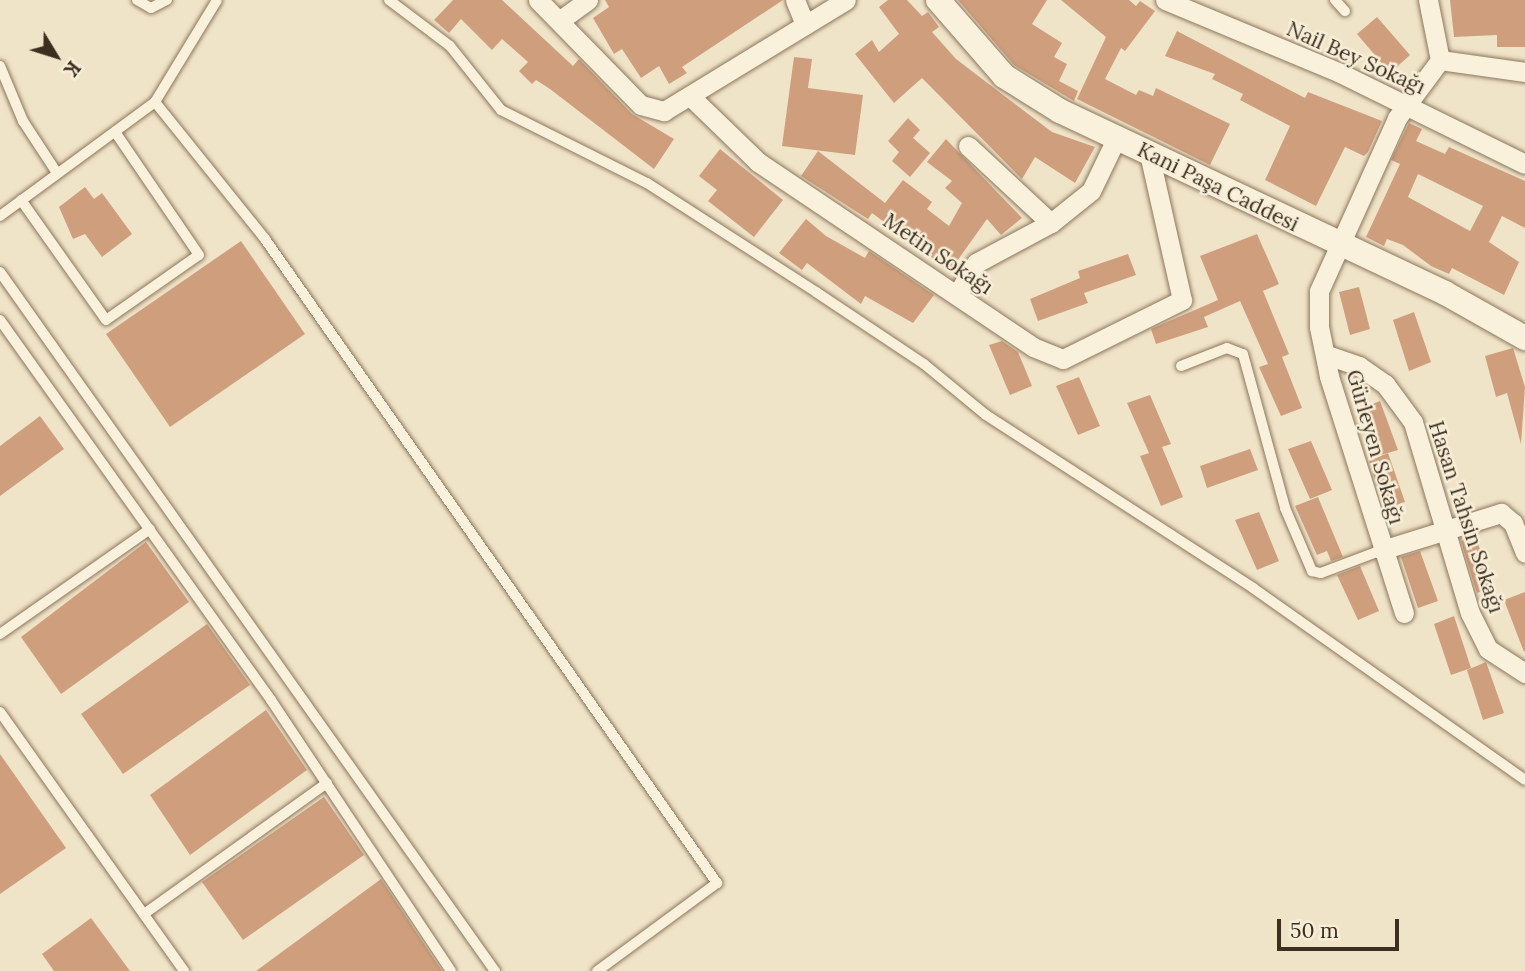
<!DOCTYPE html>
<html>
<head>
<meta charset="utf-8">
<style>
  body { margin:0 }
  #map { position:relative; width:1525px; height:971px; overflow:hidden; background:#f0e4c8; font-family:Lora,serif }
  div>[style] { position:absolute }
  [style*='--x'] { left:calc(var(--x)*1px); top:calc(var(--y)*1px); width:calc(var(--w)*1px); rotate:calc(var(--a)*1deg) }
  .building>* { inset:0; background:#cf9f7d }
  .roads { filter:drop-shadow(0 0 2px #8d765c) drop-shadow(0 0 2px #8d765c) }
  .service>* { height:10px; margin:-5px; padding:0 5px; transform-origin:5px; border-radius:5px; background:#faf1dc }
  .minor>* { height:19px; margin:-9.5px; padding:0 9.5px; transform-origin:9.5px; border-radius:9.5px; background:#faf1dc }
  .tertiary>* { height:24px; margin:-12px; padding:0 12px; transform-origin:12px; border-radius:12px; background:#faf1dc }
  span { translate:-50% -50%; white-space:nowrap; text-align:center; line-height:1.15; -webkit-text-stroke:5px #f7eed8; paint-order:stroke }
  .street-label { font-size:21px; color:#3d2e20 }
  .north { position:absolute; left:21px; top:21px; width:70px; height:70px; -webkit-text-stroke:5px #f7eed8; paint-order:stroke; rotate:128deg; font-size:19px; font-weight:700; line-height:28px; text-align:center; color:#3d2e20 }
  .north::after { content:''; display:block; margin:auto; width:24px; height:32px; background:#3d2e20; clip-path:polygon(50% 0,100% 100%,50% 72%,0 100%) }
  .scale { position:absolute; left:1277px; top:919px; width:122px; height:32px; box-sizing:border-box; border:4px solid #3d2e20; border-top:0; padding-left:9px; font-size:21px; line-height:24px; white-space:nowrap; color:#3d2e20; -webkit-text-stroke:5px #f7eed8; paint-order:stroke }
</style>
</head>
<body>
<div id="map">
  <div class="building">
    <div style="clip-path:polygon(453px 0,502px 0,573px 66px,579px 59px,632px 114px,674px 139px,654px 169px,550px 89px,536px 80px,532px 84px,519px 71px,528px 62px,502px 39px,492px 50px,461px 19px,449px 33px,434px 20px)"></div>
    <div style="clip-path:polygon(605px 0,783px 0,682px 67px,687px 73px,669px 84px,659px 66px,641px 78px,622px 49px,614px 54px,593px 18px,609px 7px)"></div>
    <div style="clip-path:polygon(888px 0,907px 0,922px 16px,928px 12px,939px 27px,932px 32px,956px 59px,1052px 132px,1095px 147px,1075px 183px,1035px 157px,1022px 179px,922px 78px,894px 103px,855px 54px,872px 40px,879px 52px,899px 34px,879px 7px)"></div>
    <div style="clip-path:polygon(958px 0,1047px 0,1032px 24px,1062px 43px,1054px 57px,1067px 64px,1059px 81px,1078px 91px,1074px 101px,1014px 65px)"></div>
    <div style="clip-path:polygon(1061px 0,1129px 0,1136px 6px,1140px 1px,1155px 11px,1125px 51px,1121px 48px,1105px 79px,1136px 95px,1139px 90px,1153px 96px,1156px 88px,1230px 124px,1210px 165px,1077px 99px,1106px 37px)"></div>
    <div style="clip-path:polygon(1450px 0,1525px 0,1525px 47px,1497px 47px,1497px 35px,1454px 37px)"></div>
    <div style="clip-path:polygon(1377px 17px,1410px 55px,1390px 73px,1357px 34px)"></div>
    <div style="clip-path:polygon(1177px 31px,1305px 98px,1308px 92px,1382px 121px,1368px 152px,1364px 156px,1345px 147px,1316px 206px,1265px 180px,1290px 126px,1240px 100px,1243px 94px,1212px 79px,1215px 74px,1165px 56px)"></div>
    <div style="clip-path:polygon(794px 57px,812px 59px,808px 88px,863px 95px,855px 155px,782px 146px)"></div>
    <div style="clip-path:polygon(908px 118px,920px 130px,913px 138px,930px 153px,910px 177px,892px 161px,899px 152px,888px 141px)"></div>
    <div style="clip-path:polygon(evenodd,1409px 123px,1422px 129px,1416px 141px,1445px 154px,1449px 147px,1525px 181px,1525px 228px,1502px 216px,1489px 242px,1519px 262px,1504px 295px,1452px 268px,1449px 274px,1431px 266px,1403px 245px,1387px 239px,1384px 246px,1366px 237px,1400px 164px,1391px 160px,1409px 123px,1418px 174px,1483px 206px,1470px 231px,1408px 197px,1418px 174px)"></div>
    <div style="clip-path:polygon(946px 139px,1022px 218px,1001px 235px,987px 219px,950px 271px,872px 213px,868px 219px,801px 176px,818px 151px,885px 203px,903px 180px,932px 202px,927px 209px,949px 226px,962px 203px,945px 188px,952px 181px,927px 162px)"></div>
    <div style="clip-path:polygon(720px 149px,783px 200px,754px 237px,708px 201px,717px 190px,699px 176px)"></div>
    <div style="clip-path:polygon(85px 187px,94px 199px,102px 193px,132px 234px,102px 257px,85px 234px,73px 239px,59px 207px)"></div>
    <div style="clip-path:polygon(806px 219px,826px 236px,865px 258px,869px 251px,934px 295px,913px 323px,865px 296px,861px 304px,807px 263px,802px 270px,779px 253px)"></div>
    <div style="clip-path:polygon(1257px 234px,1279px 284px,1263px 291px,1289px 354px,1282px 357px,1302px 408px,1281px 416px,1259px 367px,1268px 364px,1240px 301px,1204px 317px,1208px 327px,1156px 344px,1151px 329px,1218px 300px,1200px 256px)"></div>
    <div style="clip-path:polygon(241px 241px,305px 334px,170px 427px,106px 334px)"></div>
    <div style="clip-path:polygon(1128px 254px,1136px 275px,1084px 293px,1088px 303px,1038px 321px,1030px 299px,1080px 278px,1078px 271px)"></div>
    <div style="clip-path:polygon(1359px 287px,1370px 329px,1350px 335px,1339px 292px)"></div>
    <div style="clip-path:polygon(1414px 312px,1431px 362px,1409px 371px,1393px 320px)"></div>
    <div style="clip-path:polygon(1002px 341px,1018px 352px,1032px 386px,1010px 395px,989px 345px)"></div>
    <div style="clip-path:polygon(1513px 348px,1525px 387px,1521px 444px,1507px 393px,1496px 397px,1485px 356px)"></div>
    <div style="clip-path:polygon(1079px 377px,1100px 426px,1078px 435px,1056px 386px)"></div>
    <div style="clip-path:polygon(1150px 395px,1171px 444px,1162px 447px,1183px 497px,1161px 506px,1140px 456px,1149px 453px,1127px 403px)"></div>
    <div style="clip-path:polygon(1380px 401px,1398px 450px,1377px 456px,1360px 409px)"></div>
    <div style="clip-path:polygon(40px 416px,64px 449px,0 496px,0 446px)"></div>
    <div style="clip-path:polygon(1311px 441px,1332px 490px,1310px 499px,1288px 449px)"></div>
    <div style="clip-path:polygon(1250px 449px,1258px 470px,1207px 488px,1200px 466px)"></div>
    <div style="clip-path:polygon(1388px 453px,1405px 502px,1384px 509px,1369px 461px)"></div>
    <div style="clip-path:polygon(1318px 497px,1343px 557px,1331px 561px,1327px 551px,1317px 555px,1295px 506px)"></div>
    <div style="clip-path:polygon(1259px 512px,1279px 561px,1257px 570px,1235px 520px)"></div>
    <div style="clip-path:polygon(1475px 536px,1494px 586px,1477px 593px,1461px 541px)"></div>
    <div style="clip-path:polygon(146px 542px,189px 602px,61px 694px,21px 637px)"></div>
    <div style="clip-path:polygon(1420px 551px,1438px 601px,1418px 608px,1401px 557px)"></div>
    <div style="clip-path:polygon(1360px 566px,1379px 611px,1358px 620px,1337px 575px)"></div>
    <div style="clip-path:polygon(1525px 592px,1525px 651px,1524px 652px,1504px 600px)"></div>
    <div style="clip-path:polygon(1454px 616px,1471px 668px,1451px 675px,1434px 624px)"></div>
    <div style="clip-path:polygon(207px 624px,250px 685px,123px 774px,81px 714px)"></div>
    <div style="clip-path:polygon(1486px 662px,1504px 713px,1483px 720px,1467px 670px)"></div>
    <div style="clip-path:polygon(266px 710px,307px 770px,190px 855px,150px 795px)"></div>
    <div style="clip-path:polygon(0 754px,66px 848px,0 894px)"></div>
    <div style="clip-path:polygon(324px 797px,364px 855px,243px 940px,202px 882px)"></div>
    <div style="clip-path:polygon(381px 879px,442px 971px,256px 971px)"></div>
    <div style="clip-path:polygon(91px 918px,130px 971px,54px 971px,42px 954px)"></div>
  </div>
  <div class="roads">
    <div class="service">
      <div style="--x:137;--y:0;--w:16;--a:30"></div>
      <div style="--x:151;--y:8;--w:18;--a:-27"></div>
      <div style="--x:389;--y:0;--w:76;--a:37"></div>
      <div style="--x:450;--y:46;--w:82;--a:51.4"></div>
      <div style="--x:501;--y:110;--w:163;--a:26.6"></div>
      <div style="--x:647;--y:183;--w:201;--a:32.8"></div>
      <div style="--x:816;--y:292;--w:130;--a:33.7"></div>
      <div style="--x:924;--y:364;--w:80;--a:39.4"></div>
      <div style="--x:986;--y:415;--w:318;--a:32.9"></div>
      <div style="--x:1253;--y:588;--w:333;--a:35.2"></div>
      <div style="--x:1335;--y:0;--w:15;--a:48"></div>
      <div style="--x:0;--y:66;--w:60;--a:67.3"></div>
      <div style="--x:23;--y:121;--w:62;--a:56.8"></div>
      <div style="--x:155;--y:102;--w:176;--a:51.2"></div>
      <div style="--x:265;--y:239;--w:787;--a:54.94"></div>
      <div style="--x:717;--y:883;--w:149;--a:143.7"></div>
      <div style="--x:21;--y:200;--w:147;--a:54.7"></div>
      <div style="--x:106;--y:320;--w:113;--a:-35"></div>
      <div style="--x:199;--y:255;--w:149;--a:-124.3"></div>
      <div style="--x:0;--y:216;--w:192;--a:-36.3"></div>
      <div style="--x:155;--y:102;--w:119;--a:-58.7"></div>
      <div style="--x:0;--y:272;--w:857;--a:54.7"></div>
      <div style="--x:0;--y:320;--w:467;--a:54.5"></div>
      <div style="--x:271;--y:700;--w:325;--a:56.4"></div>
      <div style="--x:1181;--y:366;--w:49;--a:-21.4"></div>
      <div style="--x:1227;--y:348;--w:17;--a:21"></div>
      <div style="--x:1243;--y:354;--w:160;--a:74.7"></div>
      <div style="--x:1285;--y:508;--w:69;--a:66.8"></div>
      <div style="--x:1312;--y:571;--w:9;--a:13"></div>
      <div style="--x:1321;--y:573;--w:65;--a:-20.7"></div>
      <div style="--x:0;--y:634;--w:183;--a:-35"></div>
      <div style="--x:0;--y:712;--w:318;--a:54.6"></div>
      <div style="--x:144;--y:914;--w:225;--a:-35.6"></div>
    </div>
    <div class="minor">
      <div style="--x:538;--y:0;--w:147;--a:45.6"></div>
      <div style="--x:641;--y:105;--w:24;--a:15"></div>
      <div style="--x:664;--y:111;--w:213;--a:-31.4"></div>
      <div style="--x:795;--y:0;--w:27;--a:68"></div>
      <div style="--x:1165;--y:0;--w:190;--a:22.6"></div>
      <div style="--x:1340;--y:73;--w:206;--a:26.2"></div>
      <div style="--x:1428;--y:0;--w:61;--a:78.7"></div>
      <div style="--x:1440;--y:60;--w:86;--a:8"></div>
      <div style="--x:559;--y:21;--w:36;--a:-36"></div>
      <div style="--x:690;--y:96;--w:95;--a:44.1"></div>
      <div style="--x:758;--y:162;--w:331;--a:33.9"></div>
      <div style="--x:1033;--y:347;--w:32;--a:22"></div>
      <div style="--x:1063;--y:359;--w:133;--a:-26.4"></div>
      <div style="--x:1182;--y:300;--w:150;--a:-102.7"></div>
      <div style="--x:968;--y:146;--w:113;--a:42.9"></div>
      <div style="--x:958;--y:293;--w:35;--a:-59"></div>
      <div style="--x:976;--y:263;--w:85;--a:-28.1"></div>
      <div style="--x:1051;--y:223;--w:51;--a:-38.7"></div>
      <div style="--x:1091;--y:191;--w:60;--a:-64.3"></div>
      <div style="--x:1327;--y:355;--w:34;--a:19"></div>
      <div style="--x:1359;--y:366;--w:32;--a:35"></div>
      <div style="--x:1385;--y:384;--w:47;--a:53.6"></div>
      <div style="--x:1413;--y:422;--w:199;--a:73.4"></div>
      <div style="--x:1470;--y:613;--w:40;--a:63.4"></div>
      <div style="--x:1488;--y:649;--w:44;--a:33"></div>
      <div style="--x:1382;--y:550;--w:125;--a:-17.3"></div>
      <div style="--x:1501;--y:513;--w:16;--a:40"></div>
      <div style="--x:1513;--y:523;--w:32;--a:68"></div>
      <div style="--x:1404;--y:613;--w:249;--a:-107.6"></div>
      <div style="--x:1329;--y:376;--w:50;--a:-101.5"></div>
      <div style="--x:1319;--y:327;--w:36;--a:-90"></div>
      <div style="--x:1319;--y:291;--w:190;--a:-65.7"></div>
      <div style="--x:1397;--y:118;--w:72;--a:-53.4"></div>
    </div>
    <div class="tertiary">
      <div style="--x:938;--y:0;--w:101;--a:49"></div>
      <div style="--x:1004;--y:76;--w:66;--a:32"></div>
      <div style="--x:1060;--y:111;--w:426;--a:25.3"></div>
      <div style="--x:1445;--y:293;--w:92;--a:29.4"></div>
    </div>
  </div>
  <div class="street-label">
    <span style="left:1356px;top:58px;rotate:24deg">Nail Bey Sokağı</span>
    <span style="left:1218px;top:187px;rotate:26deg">Kani Paşa Caddesi</span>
    <span style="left:938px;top:254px;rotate:34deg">Metin Sokağı</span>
    <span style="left:1375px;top:447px;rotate:74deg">Gürleyen Sokağı</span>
    <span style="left:1466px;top:517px;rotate:72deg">Hasan Tahsin Sokağı</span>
  </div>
  <div class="north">K</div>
  <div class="scale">50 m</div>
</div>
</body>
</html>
